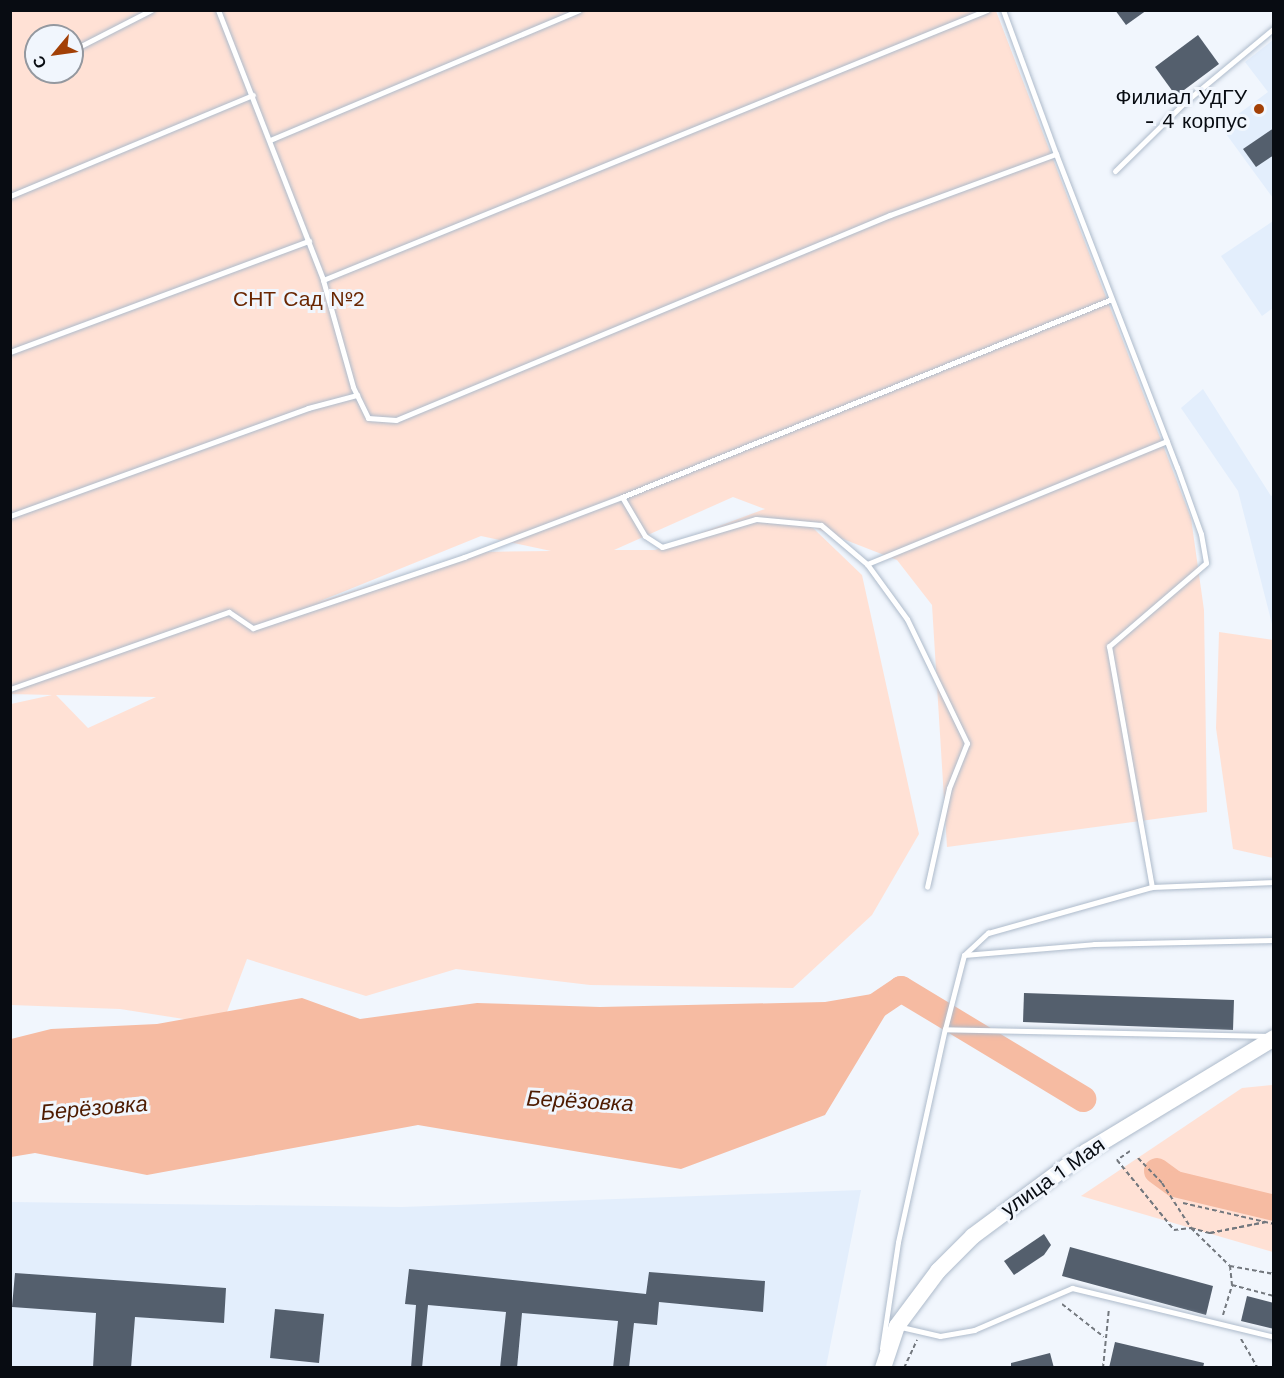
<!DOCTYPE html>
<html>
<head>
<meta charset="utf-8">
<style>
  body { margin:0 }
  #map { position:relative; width:1284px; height:1378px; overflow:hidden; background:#f1f6fd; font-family:"Work Sans",sans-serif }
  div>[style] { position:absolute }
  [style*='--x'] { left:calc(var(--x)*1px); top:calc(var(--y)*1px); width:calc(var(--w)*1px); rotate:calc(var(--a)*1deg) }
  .built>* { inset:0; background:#e3eefc }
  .green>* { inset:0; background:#ffe1d5 }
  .water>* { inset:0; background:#f6bba2 }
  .river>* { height:26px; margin:-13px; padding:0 13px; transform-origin:13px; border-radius:13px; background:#f6bba2 }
  .building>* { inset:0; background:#545f6d }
  .path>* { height:2px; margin-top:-1px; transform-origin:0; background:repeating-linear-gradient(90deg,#73787e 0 4.5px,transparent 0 7.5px) }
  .roads { filter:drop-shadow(0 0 2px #aebbcb) drop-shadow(0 0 2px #aebbcb) }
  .service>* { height:5px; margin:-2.5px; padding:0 2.5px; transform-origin:2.5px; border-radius:2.5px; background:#fff }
  .secondary>* { height:16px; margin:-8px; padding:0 8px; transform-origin:8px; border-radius:8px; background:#fff }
  .dots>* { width:16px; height:16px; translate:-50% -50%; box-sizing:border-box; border:3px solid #f1f6fd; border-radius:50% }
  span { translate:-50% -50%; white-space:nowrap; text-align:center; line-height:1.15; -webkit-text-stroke:6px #f1f6fd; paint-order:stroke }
  .poi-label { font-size:21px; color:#080c12 }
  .right { translate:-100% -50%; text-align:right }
  .park-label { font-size:21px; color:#6a2601 }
  .street-label { font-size:21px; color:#080c12 }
  .water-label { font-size:22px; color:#4e1b01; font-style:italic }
  .frame { position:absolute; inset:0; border:12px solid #080c12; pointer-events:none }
  .north { position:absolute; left:24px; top:24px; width:60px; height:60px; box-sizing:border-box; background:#f1f6fd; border:2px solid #94989f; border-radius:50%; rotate:241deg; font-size:16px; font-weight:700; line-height:24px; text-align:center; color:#080c12 }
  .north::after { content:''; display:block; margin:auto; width:21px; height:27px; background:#a34006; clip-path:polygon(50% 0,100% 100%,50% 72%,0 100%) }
</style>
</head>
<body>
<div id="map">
  <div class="built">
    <div style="clip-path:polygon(1273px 40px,1273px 198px,1221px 127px,1268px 92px,1245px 62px)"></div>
    <div style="clip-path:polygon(1273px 221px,1273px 308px,1262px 316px,1221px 256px)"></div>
    <div style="clip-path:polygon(1203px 389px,1271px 496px,1273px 495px,1273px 628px,1238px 491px,1181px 408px)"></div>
    <div style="clip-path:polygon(861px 1190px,826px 1367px,11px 1368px,11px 1202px,402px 1207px)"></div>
  </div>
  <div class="green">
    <div style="clip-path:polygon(evenodd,11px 11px,996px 11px,1191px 518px,1204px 610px,1207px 812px,947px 847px,932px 605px,897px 560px,812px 527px,862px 575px,919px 834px,872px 915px,793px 988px,590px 985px,456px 969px,366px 996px,247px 959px,222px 1025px,120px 1009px,11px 1005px,11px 704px,52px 695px,11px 694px,11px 11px,36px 36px,72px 36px,72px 72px,36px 72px,36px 36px,11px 11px,733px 497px,765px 509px,655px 550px,614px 550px,733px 497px,11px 11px,481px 536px,551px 551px,480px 552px,318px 602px,481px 536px,11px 11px,56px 695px,156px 697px,88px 728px,56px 695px)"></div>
    <div style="clip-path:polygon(1219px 632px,1273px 640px,1273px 858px,1233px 849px,1216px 728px)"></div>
    <div style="clip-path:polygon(1273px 1085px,1273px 1252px,1081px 1196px,1242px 1088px)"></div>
  </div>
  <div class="water">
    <div style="clip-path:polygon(901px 989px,825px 1115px,681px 1169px,418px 1125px,147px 1175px,35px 1153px,11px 1157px,11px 1039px,51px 1029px,157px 1024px,302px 998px,360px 1019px,477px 1003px,600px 1007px,825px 1002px)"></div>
    <div style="clip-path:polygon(1182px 1176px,1273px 1196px,1273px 1220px,1172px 1195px,1175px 1184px)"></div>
  </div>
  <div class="river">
    <div style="--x:873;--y:1008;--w:34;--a:-34"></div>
    <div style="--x:901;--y:989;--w:213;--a:31.1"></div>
    <div style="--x:1157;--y:1171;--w:22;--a:36"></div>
    <div style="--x:1175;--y:1184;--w:102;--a:13.6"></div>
  </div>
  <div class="building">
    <div style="clip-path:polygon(1115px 10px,1147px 10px,1126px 25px)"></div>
    <div style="clip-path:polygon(1198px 35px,1219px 64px,1176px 96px,1155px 67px)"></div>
    <div style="clip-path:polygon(1274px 128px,1274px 155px,1256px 167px,1243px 149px)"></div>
    <div style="clip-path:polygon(1024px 993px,1234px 1000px,1233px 1030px,1023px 1022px)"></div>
    <div style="clip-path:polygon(1044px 1234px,1051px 1245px,1044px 1255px,1014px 1275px,1004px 1261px)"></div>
    <div style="clip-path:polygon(1070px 1247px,1213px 1286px,1206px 1315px,1062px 1276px)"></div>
    <div style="clip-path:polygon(409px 1269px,646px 1294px,649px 1272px,765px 1281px,763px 1312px,659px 1302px,657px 1325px,634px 1323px,629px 1368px,613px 1368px,618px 1321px,522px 1313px,517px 1368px,500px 1368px,506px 1312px,428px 1305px,422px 1368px,411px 1368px,416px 1305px,405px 1304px)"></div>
    <div style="clip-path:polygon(15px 1273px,226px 1288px,224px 1323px,135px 1317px,131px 1368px,93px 1368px,96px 1313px,12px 1307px)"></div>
    <div style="clip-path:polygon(1247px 1296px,1274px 1303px,1274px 1329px,1241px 1321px)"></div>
    <div style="clip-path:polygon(275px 1309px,324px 1314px,319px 1363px,270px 1358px)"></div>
    <div style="clip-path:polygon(1115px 1342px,1204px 1363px,1203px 1368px,1109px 1368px)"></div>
    <div style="clip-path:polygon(1050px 1353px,1054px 1368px,1011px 1368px,1011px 1363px)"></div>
  </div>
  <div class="path">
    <div style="--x:1130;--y:1151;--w:16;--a:145"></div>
    <div style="--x:1117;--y:1160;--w:90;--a:50.8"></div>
    <div style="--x:1174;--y:1230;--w:17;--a:-7"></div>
    <div style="--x:1191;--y:1228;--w:54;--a:44.3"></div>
    <div style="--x:1230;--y:1266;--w:19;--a:84"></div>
    <div style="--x:1138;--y:1158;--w:35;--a:46"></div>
    <div style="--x:1162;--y:1183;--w:54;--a:57.2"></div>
    <div style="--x:1191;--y:1228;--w:20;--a:15"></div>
    <div style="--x:1210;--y:1233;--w:31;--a:-11"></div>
    <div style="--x:1240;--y:1227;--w:26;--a:-11"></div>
    <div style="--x:1266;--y:1222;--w:57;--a:168.9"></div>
    <div style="--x:1183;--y:1203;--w:93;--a:13"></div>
    <div style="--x:1230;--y:1266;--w:45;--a:10.3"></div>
    <div style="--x:1062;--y:1304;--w:53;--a:38.2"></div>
    <div style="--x:1223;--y:1315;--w:31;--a:-73"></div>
    <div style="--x:1232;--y:1285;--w:43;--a:14.7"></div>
    <div style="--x:1241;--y:1339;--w:34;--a:60"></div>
    <div style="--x:904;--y:1368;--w:31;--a:-65"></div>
    <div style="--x:1103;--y:1368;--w:60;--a:-84.3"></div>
  </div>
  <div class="roads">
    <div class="service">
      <div style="--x:218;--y:10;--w:290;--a:68.7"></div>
      <div style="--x:323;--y:280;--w:111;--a:74.3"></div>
      <div style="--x:353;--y:387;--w:34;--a:64"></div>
      <div style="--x:368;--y:418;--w:28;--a:4"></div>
      <div style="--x:396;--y:420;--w:535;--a:-22.54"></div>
      <div style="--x:890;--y:215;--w:177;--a:-20.2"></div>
      <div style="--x:1056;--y:154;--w:153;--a:-110.2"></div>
      <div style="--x:73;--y:50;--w:88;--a:-27.1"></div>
      <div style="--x:270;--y:140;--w:335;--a:-22.8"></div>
      <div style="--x:1056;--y:154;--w:336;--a:68.9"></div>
      <div style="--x:1177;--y:467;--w:71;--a:70.3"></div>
      <div style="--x:1201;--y:534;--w:29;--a:80"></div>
      <div style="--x:1206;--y:563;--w:128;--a:139.4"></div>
      <div style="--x:1109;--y:646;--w:245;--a:79.9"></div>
      <div style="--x:1115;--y:171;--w:98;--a:-44.6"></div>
      <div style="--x:1185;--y:102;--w:116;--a:-39.7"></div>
      <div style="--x:10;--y:196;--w:263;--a:-22.6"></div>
      <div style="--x:323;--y:280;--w:717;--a:-22.13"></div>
      <div style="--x:10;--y:352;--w:319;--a:-20.4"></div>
      <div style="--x:622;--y:497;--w:528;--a:-22"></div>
      <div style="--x:10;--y:516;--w:317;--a:-19.9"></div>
      <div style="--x:308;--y:408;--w:51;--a:-14.9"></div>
      <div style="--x:867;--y:564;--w:68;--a:54"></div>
      <div style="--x:907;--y:619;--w:138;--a:64.2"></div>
      <div style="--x:967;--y:743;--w:48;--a:111.8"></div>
      <div style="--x:949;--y:788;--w:101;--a:102.5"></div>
      <div style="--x:10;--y:689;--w:232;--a:-19.4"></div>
      <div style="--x:229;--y:612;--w:29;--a:34"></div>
      <div style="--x:253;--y:628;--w:223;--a:-18.6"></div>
      <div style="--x:464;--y:557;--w:169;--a:-20.8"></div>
      <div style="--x:622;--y:497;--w:45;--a:59.5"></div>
      <div style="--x:645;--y:536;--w:20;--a:33"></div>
      <div style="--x:662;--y:547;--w:98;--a:-16.6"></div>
      <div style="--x:756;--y:519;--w:65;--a:5.3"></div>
      <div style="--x:821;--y:525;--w:60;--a:40.3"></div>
      <div style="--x:867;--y:564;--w:324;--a:-22.3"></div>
      <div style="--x:964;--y:955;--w:130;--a:-4.8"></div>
      <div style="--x:1094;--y:944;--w:180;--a:-1.3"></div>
      <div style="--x:1268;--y:1036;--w:323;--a:-178.8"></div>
      <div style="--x:945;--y:1029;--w:76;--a:-75.6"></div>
      <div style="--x:964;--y:955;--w:33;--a:-43"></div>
      <div style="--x:988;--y:933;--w:170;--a:-15.7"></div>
      <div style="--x:1152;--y:887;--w:122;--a:-2.3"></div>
      <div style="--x:901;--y:1327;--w:40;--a:13"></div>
      <div style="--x:940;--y:1336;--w:35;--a:-10"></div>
      <div style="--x:974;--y:1330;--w:107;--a:-23.2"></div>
      <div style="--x:1072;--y:1288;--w:208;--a:13.6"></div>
      <div style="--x:882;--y:1348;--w:107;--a:-81.4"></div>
      <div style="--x:898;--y:1242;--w:218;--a:-77.6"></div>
    </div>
    <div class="secondary">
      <div style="--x:883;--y:1368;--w:44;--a:-71.6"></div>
      <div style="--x:897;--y:1326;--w:69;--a:-53.3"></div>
      <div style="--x:938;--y:1271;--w:49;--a:-45"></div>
      <div style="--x:973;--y:1236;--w:141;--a:-36.6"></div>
      <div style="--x:1086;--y:1152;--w:220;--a:-31.2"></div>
    </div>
  </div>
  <div class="dots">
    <div style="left:1259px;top:109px;background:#a34006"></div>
  </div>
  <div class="poi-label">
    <span class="right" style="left:1247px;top:109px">Филиал УдГУ<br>- 4 корпус</span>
  </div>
  <div class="park-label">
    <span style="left:299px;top:299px">СНТ Сад №2</span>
  </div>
  <div class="street-label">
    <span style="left:1053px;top:1177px;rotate:-35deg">улица 1 Мая</span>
  </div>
  <div class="water-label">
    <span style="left:580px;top:1101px;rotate:3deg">Берёзовка</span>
    <span style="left:94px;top:1108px;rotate:-5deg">Берёзовка</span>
  </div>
  <div class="frame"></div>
  <div class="north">С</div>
</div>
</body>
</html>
